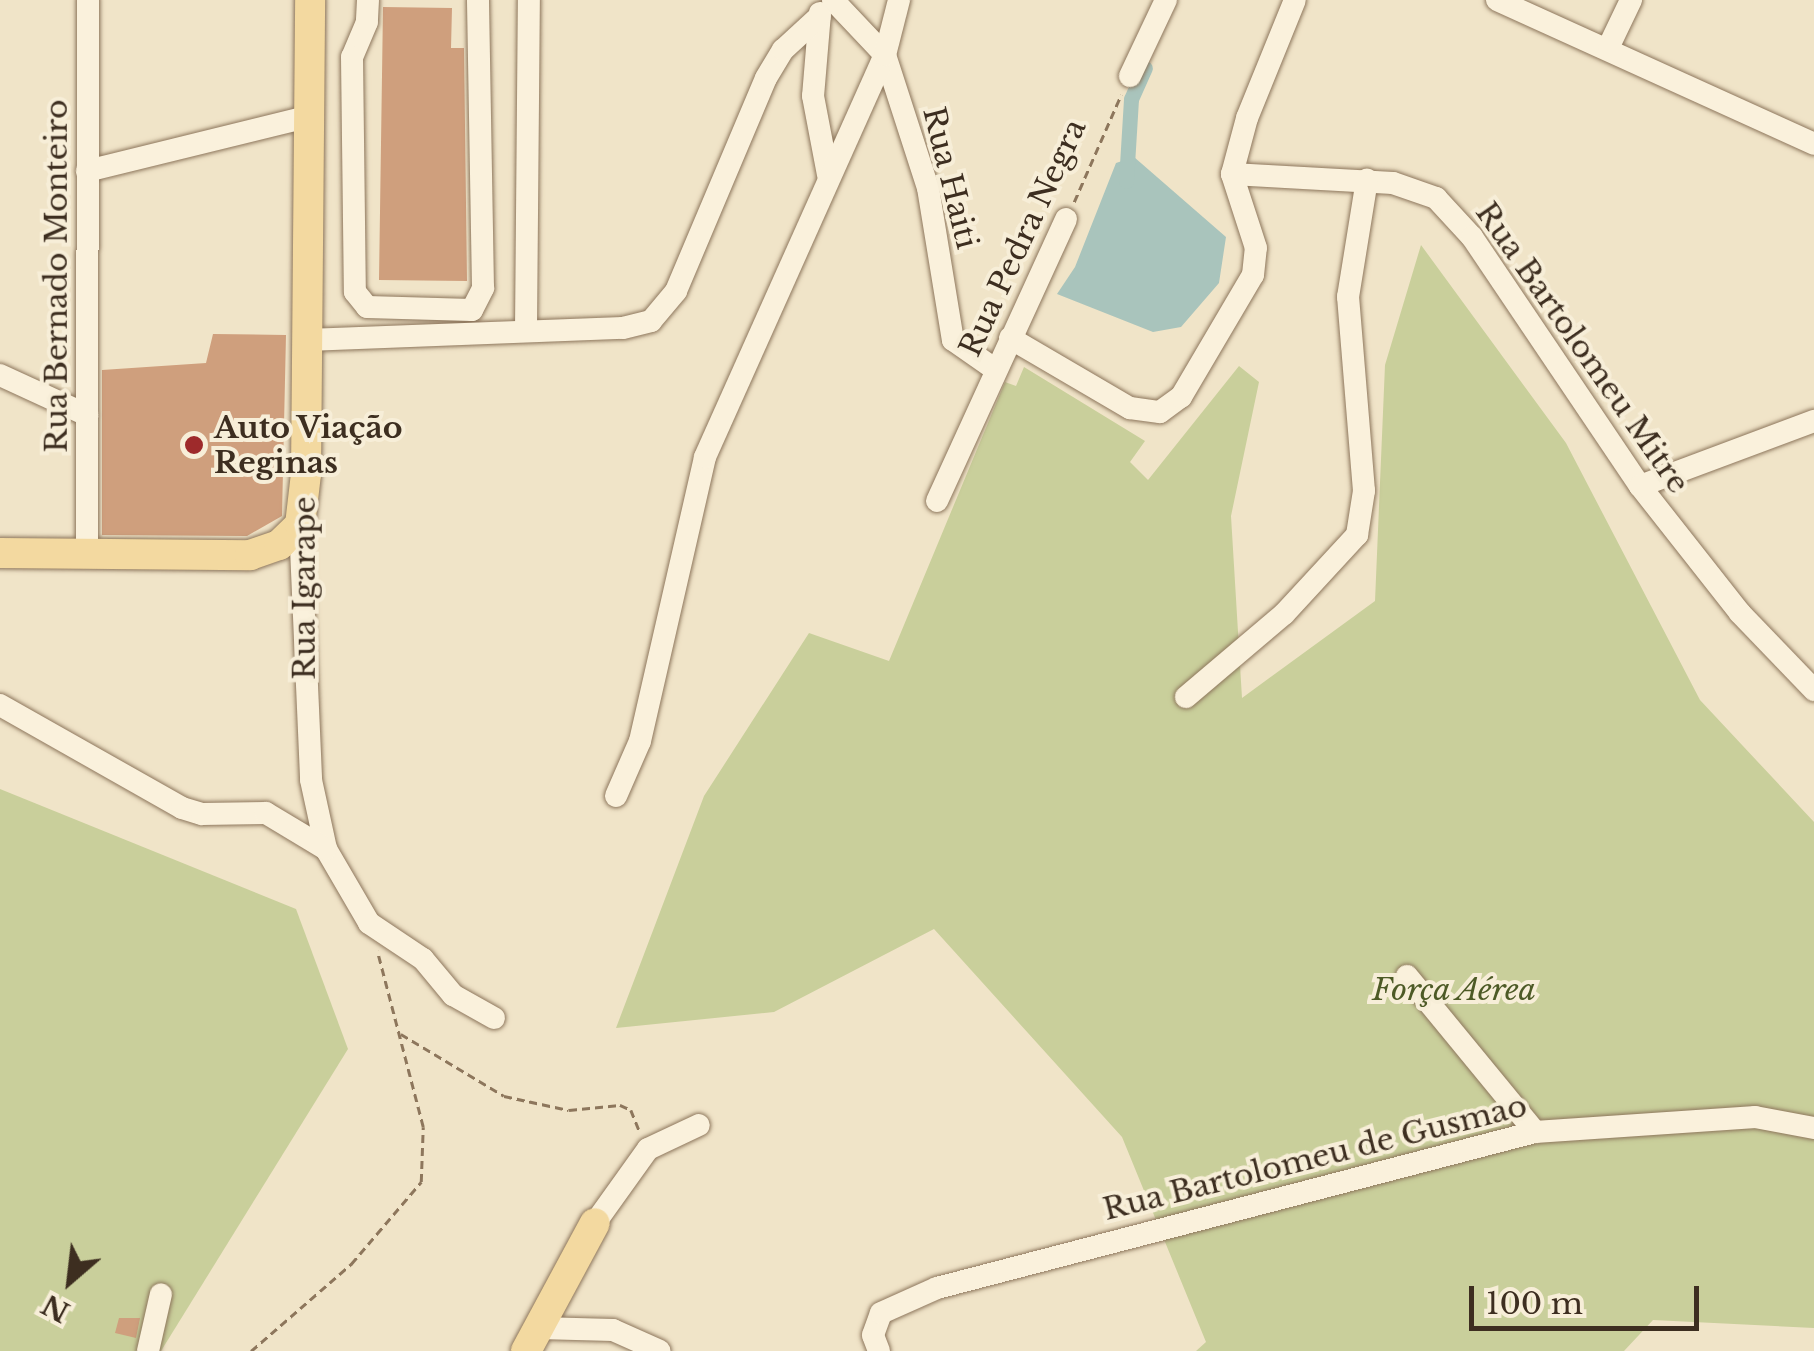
<!DOCTYPE html>
<html>
<head>
<meta charset="utf-8">
<style>
  body { margin:0 }
  #map { position:relative; width:1814px; height:1351px; overflow:hidden; background:#f0e4c8; font-family:"Libre Baskerville",serif }
  div>[style] { position:absolute }
  [style*='--x'] { left:calc(var(--x)*1px); top:calc(var(--y)*1px); width:calc(var(--w)*1px); rotate:calc(var(--a)*1deg) }
  .green>* { inset:0; background:#c9cf9b }
  .water>* { inset:0; background:#a9c4bc }
  .canal>* { height:15px; margin:-7.5px; padding:0 7.5px; transform-origin:7.5px; border-radius:7.5px; background:#a9c4bc }
  .building>* { inset:0; background:#cf9f7d }
  .path>* { height:2.5px; margin-top:-1.25px; transform-origin:0; background:repeating-linear-gradient(90deg,#8d765c 0 8px,transparent 0 13px) }
  .roads { filter:drop-shadow(0 0 2px #8d765c) drop-shadow(0 0 2px #8d765c) }
  .minor>* { height:22px; margin:-11px; padding:0 11px; transform-origin:11px; border-radius:11px; background:#faf1dc }
  .major>* { height:30px; margin:-15px; padding:0 15px; transform-origin:15px; border-radius:15px; background:#f3d9a0 }
  .dots>* { width:28px; height:28px; translate:-50% -50%; box-sizing:border-box; border:5px solid #f7eed8; border-radius:50% }
  span { translate:-50% -50%; white-space:nowrap; text-align:center; line-height:1.15; -webkit-text-stroke:8px #f7eed8; paint-order:stroke }
  .street-label { font-size:30px; color:#3d2e20 }
  .poi-label { font-size:30px; color:#3d2e20; font-weight:700 }
  .left { translate:0 -50%; text-align:left }
  .park-label { font-size:30px; color:#4d5a26; font-style:italic }
  .north { position:absolute; left:20px; top:1231px; width:100px; height:100px; -webkit-text-stroke:8px #f7eed8; paint-order:stroke; rotate:208deg; font-size:28px; font-weight:700; line-height:40px; text-align:center; color:#3d2e20 }
  .north::after { content:''; display:block; margin:auto; width:35px; height:45px; background:#3d2e20; clip-path:polygon(50% 0,100% 100%,50% 72%,0 100%) }
  .scale { position:absolute; left:1469px; top:1286px; width:230px; height:45px; box-sizing:border-box; border:5px solid #3d2e20; border-top:0; padding-left:12px; font-size:30px; line-height:35px; white-space:nowrap; color:#3d2e20; -webkit-text-stroke:8px #f7eed8; paint-order:stroke }
</style>
</head>
<body>
<div id="map">
  <div class="green">
    <div style="clip-path:polygon(1421px 245px,1566px 443px,1700px 700px,1814px 822px,1814px 1328px,1653px 1320px,1624px 1351px,1196px 1351px,1206px 1342px,1122px 1137px,934px 929px,774px 1012px,616px 1028px,704px 796px,809px 633px,889px 661px,1005px 382px,1016px 386px,1024px 367px,1145px 441px,1130px 462px,1148px 480px,1239px 366px,1259px 382px,1231px 516px,1242px 698px,1375px 601px,1385px 365px)"></div>
    <div style="clip-path:polygon(0 789px,296px 909px,348px 1049px,161px 1351px,0 1351px)"></div>
  </div>
  <div class="water">
    <div style="clip-path:polygon(1134px 157px,1226px 237px,1219px 283px,1181px 327px,1153px 332px,1057px 294px,1075px 267px,1116px 163px)"></div>
  </div>
  <div class="canal">
    <div style="--x:1126;--y:181;--w:82;--a:-86.5"></div>
    <div style="--x:1131;--y:99;--w:34;--a:-66"></div>
  </div>
  <div class="building">
    <div style="clip-path:polygon(383px 7px,452px 8px,451px 48px,464px 48px,467px 281px,379px 280px)"></div>
    <div style="clip-path:polygon(213px 334px,286px 335px,282px 516px,247px 536px,102px 535px,102px 370px,206px 363px)"></div>
    <div style="clip-path:polygon(119px 1318px,140px 1318px,136px 1338px,115px 1333px)"></div>
  </div>
  <div class="path">
    <div style="--x:1074;--y:202;--w:117;--a:-66.3"></div>
    <div style="--x:401;--y:1034;--w:120;--a:31"></div>
    <div style="--x:504;--y:1096;--w:66;--a:12.2"></div>
    <div style="--x:569;--y:1110;--w:51;--a:-5.6"></div>
    <div style="--x:620;--y:1105;--w:12;--a:24"></div>
    <div style="--x:631;--y:1110;--w:22;--a:68"></div>
    <div style="--x:251;--y:1351;--w:133;--a:-41"></div>
    <div style="--x:351;--y:1264;--w:108;--a:-49.5"></div>
    <div style="--x:421;--y:1182;--w:55;--a:-87.9"></div>
    <div style="--x:423;--y:1127;--w:182;--a:-104.6"></div>
  </div>
  <div class="roads">
    <div class="minor">
      <div style="--x:368;--y:0;--w:22;--a:93"></div>
      <div style="--x:367;--y:22;--w:38;--a:113"></div>
      <div style="--x:352;--y:57;--w:235;--a:89.3"></div>
      <div style="--x:355;--y:292;--w:19;--a:51"></div>
      <div style="--x:367;--y:307;--w:105;--a:1.6"></div>
      <div style="--x:472;--y:310;--w:25;--a:-63"></div>
      <div style="--x:483;--y:288;--w:288;--a:-91"></div>
      <div style="--x:833;--y:0;--w:76;--a:46.6"></div>
      <div style="--x:885;--y:55;--w:140;--a:72.1"></div>
      <div style="--x:928;--y:188;--w:154;--a:80.7"></div>
      <div style="--x:953;--y:340;--w:52;--a:34.9"></div>
      <div style="--x:1497;--y:0;--w:348;--a:24.4"></div>
      <div style="--x:820;--y:13;--w:83;--a:94.8"></div>
      <div style="--x:813;--y:96;--w:80;--a:79.2"></div>
      <div style="--x:1609;--y:46;--w:51;--a:-64.4"></div>
      <div style="--x:1130;--y:76;--w:84;--a:-64.7"></div>
      <div style="--x:87;--y:171;--w:231;--a:-13.8"></div>
      <div style="--x:1232;--y:174;--w:161;--a:3.2"></div>
      <div style="--x:1393;--y:183;--w:46;--a:19.2"></div>
      <div style="--x:1436;--y:198;--w:53;--a:47.3"></div>
      <div style="--x:1472;--y:237;--w:300;--a:56"></div>
      <div style="--x:1640;--y:486;--w:162;--a:51.8"></div>
      <div style="--x:1740;--y:613;--w:107;--a:46.1"></div>
      <div style="--x:526;--y:329;--w:329;--a:-89.5"></div>
      <div style="--x:1010;--y:338;--w:139;--a:30.3"></div>
      <div style="--x:1130;--y:408;--w:30;--a:8"></div>
      <div style="--x:1160;--y:412;--w:26;--a:-36"></div>
      <div style="--x:1181;--y:397;--w:142;--a:-59.5"></div>
      <div style="--x:1253;--y:275;--w:27;--a:-84"></div>
      <div style="--x:1256;--y:248;--w:78;--a:-108"></div>
      <div style="--x:1232;--y:174;--w:58;--a:-75"></div>
      <div style="--x:1247;--y:118;--w:127;--a:-67.9"></div>
      <div style="--x:307;--y:340;--w:316;--a:-2.2"></div>
      <div style="--x:623;--y:328;--w:29;--a:-14"></div>
      <div style="--x:651;--y:321;--w:39;--a:-50"></div>
      <div style="--x:676;--y:291;--w:231;--a:-67.1"></div>
      <div style="--x:766;--y:78;--w:33;--a:-59"></div>
      <div style="--x:783;--y:50;--w:50;--a:-42.6"></div>
      <div style="--x:0;--y:375;--w:96;--a:24.7"></div>
      <div style="--x:1640;--y:486;--w:186;--a:-20.5"></div>
      <div style="--x:937;--y:501;--w:310;--a:-65.4"></div>
      <div style="--x:300;--y:525;--w:255;--a:87.5"></div>
      <div style="--x:311;--y:780;--w:71;--a:77.7"></div>
      <div style="--x:326;--y:849;--w:86;--a:59.8"></div>
      <div style="--x:369;--y:923;--w:65;--a:33.7"></div>
      <div style="--x:423;--y:959;--w:47;--a:50.2"></div>
      <div style="--x:453;--y:995;--w:47;--a:29.3"></div>
      <div style="--x:87;--y:552;--w:552;--a:-89.9"></div>
      <div style="--x:1186;--y:697;--w:128;--a:-40.3"></div>
      <div style="--x:1284;--y:614;--w:108;--a:-47.3"></div>
      <div style="--x:1357;--y:535;--w:45;--a:-81"></div>
      <div style="--x:1364;--y:491;--w:195;--a:-94.7"></div>
      <div style="--x:1348;--y:297;--w:119;--a:-80.8"></div>
      <div style="--x:0;--y:705;--w:209;--a:29.5"></div>
      <div style="--x:182;--y:808;--w:21;--a:17"></div>
      <div style="--x:202;--y:814;--w:64;--a:-0.9"></div>
      <div style="--x:266;--y:813;--w:70;--a:31"></div>
      <div style="--x:616;--y:796;--w:60;--a:-66.4"></div>
      <div style="--x:640;--y:741;--w:291;--a:-77.1"></div>
      <div style="--x:705;--y:457;--w:440;--a:-65.9"></div>
      <div style="--x:885;--y:55;--w:57;--a:-75.7"></div>
      <div style="--x:1407;--y:976;--w:202;--a:50.6"></div>
      <div style="--x:595;--y:1223;--w:91;--a:-54.4"></div>
      <div style="--x:648;--y:1149;--w:56;--a:-25.2"></div>
      <div style="--x:539;--y:1328;--w:74;--a:1.5"></div>
      <div style="--x:613;--y:1330;--w:51;--a:24.1"></div>
      <div style="--x:148;--y:1351;--w:58;--a:-77.2"></div>
      <div style="--x:879;--y:1351;--w:17;--a:-111"></div>
      <div style="--x:873;--y:1335;--w:23;--a:-70"></div>
      <div style="--x:881;--y:1313;--w:61;--a:-24.1"></div>
      <div style="--x:937;--y:1288;--w:618;--a:-14.62"></div>
      <div style="--x:1535;--y:1132;--w:221;--a:-3.9"></div>
      <div style="--x:1755;--y:1117;--w:60;--a:10.6"></div>
    </div>
    <div class="major">
      <div style="--x:0;--y:553;--w:250;--a:0.5"></div>
      <div style="--x:250;--y:555;--w:31;--a:-19"></div>
      <div style="--x:279;--y:545;--w:29;--a:-44"></div>
      <div style="--x:300;--y:525;--w:51;--a:-83.3"></div>
      <div style="--x:306;--y:474;--w:474;--a:-89.5"></div>
      <div style="--x:526;--y:1351;--w:145;--a:-61.7"></div>
    </div>
  </div>
  <div class="dots">
    <div style="left:194px;top:445px;background:#9e2a2b"></div>
  </div>
  <div class="street-label">
    <span style="left:950px;top:178px;rotate:76deg">Rua Haiti</span>
    <span style="left:1023px;top:238px;rotate:-65deg">Rua Pedra Negra</span>
    <span style="left:57px;top:276px;rotate:-90deg">Rua Bernado Monteiro</span>
    <span style="left:1582px;top:348px;rotate:55deg">Rua Bartolomeu Mitre</span>
    <span style="left:305px;top:588px;rotate:-90deg">Rua Igarape</span>
    <span style="left:1315px;top:1158px;rotate:-14deg">Rua Bartolomeu de Gusmao</span>
  </div>
  <div class="poi-label">
    <span class="left" style="left:214px;top:445px">Auto Viação<br>Reginas</span>
  </div>
  <div class="park-label">
    <span style="left:1454px;top:990px">Força Aérea</span>
  </div>
  <div class="north">N</div>
  <div class="scale">100 m</div>
</div>
</body>
</html>
